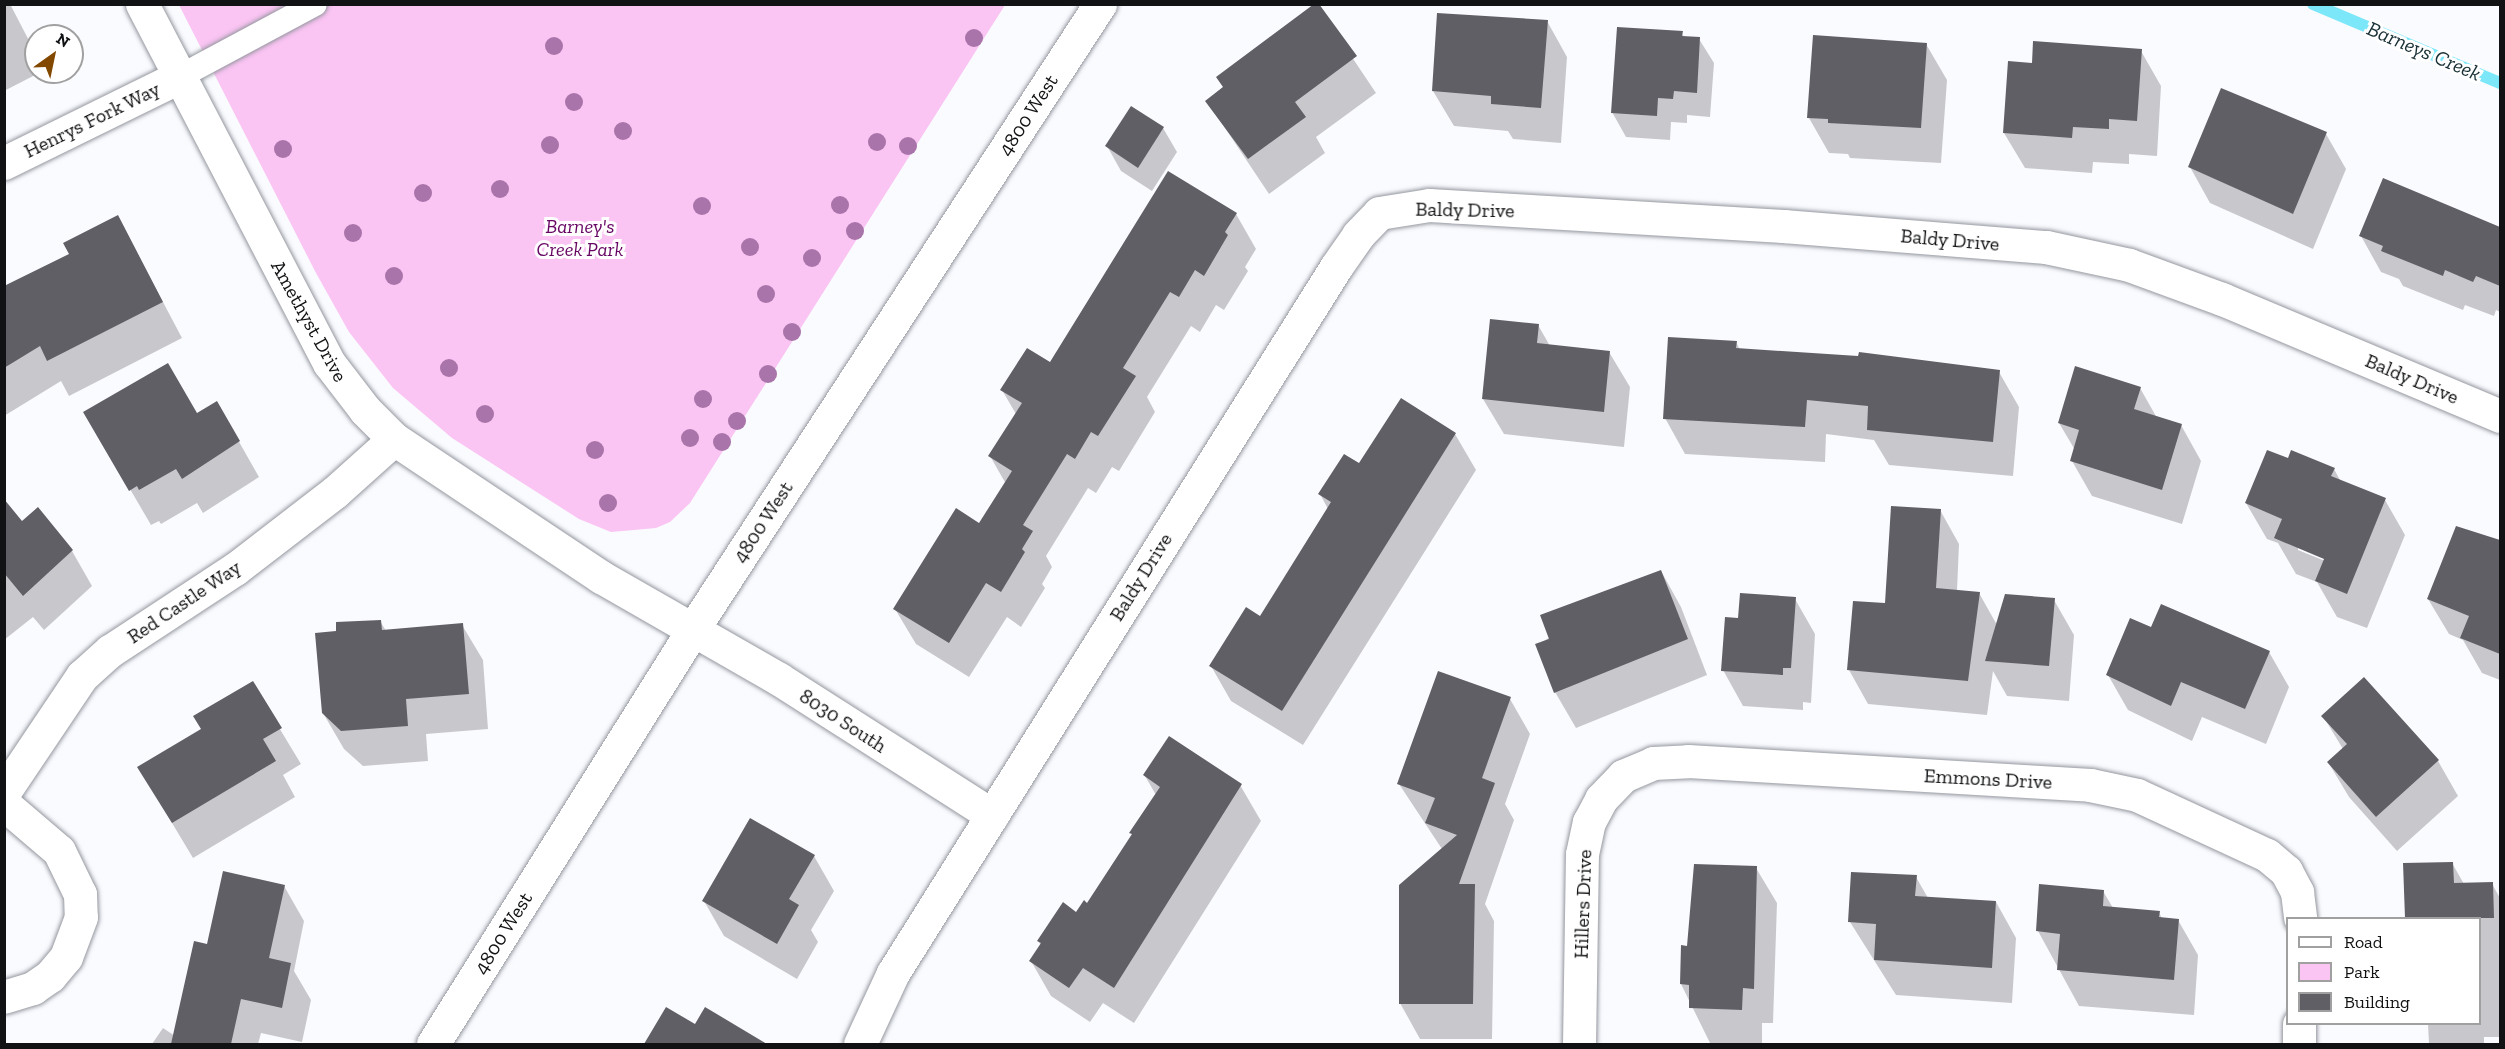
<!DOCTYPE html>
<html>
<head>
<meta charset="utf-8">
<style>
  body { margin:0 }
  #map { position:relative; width:2505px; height:1049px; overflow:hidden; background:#fafbff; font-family:"Zilla Slab",serif }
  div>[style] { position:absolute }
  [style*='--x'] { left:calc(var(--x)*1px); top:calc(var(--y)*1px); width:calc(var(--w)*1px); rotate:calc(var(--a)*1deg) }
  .green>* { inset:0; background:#fac4f3 }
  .shadow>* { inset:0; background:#0003 }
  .stream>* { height:12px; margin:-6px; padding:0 6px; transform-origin:6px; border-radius:6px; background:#7be7f9 }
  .building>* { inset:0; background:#615f66 }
  .roads { filter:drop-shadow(0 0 2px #94979f) drop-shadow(0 0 2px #94979f) }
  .lane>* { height:24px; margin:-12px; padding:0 12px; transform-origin:12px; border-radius:12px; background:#fff }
  .street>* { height:33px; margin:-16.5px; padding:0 16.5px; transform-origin:16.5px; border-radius:16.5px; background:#fff }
  .secondary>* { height:33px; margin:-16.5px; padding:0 16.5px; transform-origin:16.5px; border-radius:16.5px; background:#fff }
  .trees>* { width:18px; height:18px; margin:-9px; border-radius:50%; background:#a974a9 }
  span { translate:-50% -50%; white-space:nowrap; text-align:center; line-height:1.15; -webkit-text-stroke:6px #fff; paint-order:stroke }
  .street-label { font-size:20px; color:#111214 }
  .park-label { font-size:20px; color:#660562; font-style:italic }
  .water-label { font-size:21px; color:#172f34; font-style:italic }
  .frame { position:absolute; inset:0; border:6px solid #111214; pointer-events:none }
  .legend { position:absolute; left:2286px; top:917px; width:195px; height:108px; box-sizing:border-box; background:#fff; border:2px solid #a0a0a1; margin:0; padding:8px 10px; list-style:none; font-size:18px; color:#111214 }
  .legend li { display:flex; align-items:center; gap:12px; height:30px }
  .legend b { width:30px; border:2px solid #a0a0a1 }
  .north { position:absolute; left:24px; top:24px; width:60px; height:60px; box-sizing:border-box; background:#fff; border:2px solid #a0a0a1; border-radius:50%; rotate:33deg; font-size:16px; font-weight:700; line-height:24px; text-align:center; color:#111214 }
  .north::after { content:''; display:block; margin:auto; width:21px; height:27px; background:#834800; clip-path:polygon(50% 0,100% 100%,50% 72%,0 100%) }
</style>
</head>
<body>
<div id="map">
  <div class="green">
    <div style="clip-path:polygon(179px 5px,1005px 5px,690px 503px,670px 522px,656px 528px,611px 532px,579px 519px,452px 438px,393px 388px,349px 332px,316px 273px)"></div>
  </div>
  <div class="shadow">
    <div style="clip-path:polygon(4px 4px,10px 4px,36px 54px,36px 72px,41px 72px,4px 91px)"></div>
    <div style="clip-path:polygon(1317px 5px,1376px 93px,1316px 137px,1325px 153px,1269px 194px,1207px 101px)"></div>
    <div style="clip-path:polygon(1547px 21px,1567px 57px,1561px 143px,1513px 139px,1508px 131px,1454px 126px,1433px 91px)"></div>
    <div style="clip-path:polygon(1682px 33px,1684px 37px,1699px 39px,1714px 63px,1710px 117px,1687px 115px,1687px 123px,1671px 122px,1670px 140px,1626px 137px,1612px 112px)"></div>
    <div style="clip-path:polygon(1926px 44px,1947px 80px,1941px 163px,1850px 158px,1848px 154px,1829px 153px,1809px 118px)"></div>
    <div style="clip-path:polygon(2141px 51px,2161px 86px,2157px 156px,2129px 154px,2129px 164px,2093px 162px,2092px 173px,2025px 168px,2004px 133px,2033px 65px)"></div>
    <div style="clip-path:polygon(1163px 128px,1177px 152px,1152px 191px,1121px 171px,1107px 146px)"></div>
    <div style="clip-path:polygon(2326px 134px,2346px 169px,2313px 249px,2210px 203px,2190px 167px)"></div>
    <div style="clip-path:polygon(2384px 180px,2500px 229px,2500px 312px,2496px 310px,2494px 316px,2465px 305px,2463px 310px,2403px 286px,2399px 279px,2381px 272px,2361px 236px)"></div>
    <div style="clip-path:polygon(1236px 214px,1256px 249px,1245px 267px,1248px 271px,1224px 310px,1216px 305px,1200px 332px,1191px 326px,1147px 397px,1155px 412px,1119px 471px,1112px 467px,1096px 493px,1088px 488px,1046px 556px,1052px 567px,1042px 584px,1045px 588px,1021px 627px,1007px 617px,969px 677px,916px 644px,895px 609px,979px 525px,1006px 484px,990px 456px,1016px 414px,1002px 390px,1050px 364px)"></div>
    <div style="clip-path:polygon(118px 217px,182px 338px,69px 396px,61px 381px,4px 416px,4px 288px,71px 254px)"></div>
    <div style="clip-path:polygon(1538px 325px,1550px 346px,1609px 352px,1630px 387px,1624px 447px,1504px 434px,1483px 399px)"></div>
    <div style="clip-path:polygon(1736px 342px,1740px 350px,1999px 372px,2019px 407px,2013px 476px,1889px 465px,1874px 440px,1826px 434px,1825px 462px,1685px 454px,1665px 418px)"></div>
    <div style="clip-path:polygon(2140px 388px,2157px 418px,2181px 425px,2201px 461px,2182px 524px,2092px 496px,2072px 461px,2075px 450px,2059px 423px)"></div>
    <div style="clip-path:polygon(1401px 400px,1455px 434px,1476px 470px,1303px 745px,1231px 701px,1211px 666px,1260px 618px,1328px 509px,1320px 494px,1360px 465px)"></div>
    <div style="clip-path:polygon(217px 403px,259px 477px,203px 513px,197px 503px,161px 524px,159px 521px,151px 525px,85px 412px,197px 415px)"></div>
    <div style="clip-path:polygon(evenodd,2289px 460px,2334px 469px,2341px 482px,2385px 500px,2405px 535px,2367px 628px,2337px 617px,2317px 582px,2296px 574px,2278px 543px,2267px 539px,2246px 503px,2289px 460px,2298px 547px,2331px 560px,2330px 563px,2298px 550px,2298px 547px)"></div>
    <div style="clip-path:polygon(4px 509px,22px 523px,38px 510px,72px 551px,92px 586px,44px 630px,33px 617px,4px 640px)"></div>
    <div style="clip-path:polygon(1940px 510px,1959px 544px,1957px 591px,1979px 593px,1997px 625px,2054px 600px,2074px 635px,2069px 701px,2007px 696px,1993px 671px,1987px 715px,1868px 704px,1849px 670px)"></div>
    <div style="clip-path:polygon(2500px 543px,2500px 680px,2482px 673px,2463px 640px,2449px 634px,2428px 599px)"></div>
    <div style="clip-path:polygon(1661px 571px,1681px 607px,1707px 675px,1576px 728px,1555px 692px,1537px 645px)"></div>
    <div style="clip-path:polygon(1795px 599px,1815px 634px,1811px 703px,1803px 702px,1803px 710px,1743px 706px,1723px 670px,1739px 619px)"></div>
    <div style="clip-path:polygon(380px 621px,386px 631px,462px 625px,483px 660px,488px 729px,426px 734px,428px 761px,363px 766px,344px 749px,323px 713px,338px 632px)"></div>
    <div style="clip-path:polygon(2152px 629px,2269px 652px,2289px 687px,2266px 744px,2202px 717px,2192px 741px,2128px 710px,2108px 675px)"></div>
    <div style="clip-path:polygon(252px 683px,301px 764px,283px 775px,295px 797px,193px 858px,160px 803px,202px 730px)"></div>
    <div style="clip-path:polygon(1510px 699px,1530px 734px,1505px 804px,1514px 820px,1485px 904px,1494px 921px,1492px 1039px,1420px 1039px,1400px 1003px,1442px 849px,1399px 784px)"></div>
    <div style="clip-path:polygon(2323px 716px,2438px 761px,2458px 796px,2397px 851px,2349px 797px,2328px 762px,2343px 749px)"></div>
    <div style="clip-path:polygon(1145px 776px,1240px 785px,1261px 821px,1134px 1023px,1103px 1003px,1090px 1022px,1051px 996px,1031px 961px,1041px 945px,1038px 941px,1088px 905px,1133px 836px,1131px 833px,1156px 795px)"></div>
    <div style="clip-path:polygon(814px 856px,834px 891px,811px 930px,818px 942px,797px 979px,724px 936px,704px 901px)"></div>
    <div style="clip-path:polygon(2452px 863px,2464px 884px,2492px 884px,2500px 898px,2500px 1037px,2484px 1037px,2484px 1044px,2429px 1044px,2428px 1024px,2480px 1024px,2480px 918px,2406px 918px,2405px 864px)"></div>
    <div style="clip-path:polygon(1756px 868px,1777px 903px,1773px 1023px,1762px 1023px,1762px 1044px,1710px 1043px,1681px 984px,1688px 947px)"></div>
    <div style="clip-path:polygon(1916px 877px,1928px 898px,1996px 902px,2016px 938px,2012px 1003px,1896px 995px,1850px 922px)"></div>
    <div style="clip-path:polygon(284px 886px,304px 921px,294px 971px,311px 1000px,302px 1042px,261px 1033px,258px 1044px,152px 1044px,163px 1028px,175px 1036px,208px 946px)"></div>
    <div style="clip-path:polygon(2103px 891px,2113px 908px,2159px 912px,2162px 919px,2178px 920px,2198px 955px,2194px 1015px,2079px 1006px,2038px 931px)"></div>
    <div style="clip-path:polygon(667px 1009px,696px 1026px,741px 1030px,749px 1044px,645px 1044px)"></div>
  </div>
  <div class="stream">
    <div style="--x:2313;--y:4;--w:203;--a:22.9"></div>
  </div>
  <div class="building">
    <div style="clip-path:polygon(1314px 4px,1319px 4px,1357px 56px,1295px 102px,1306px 117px,1248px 159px,1205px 101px,1223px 87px,1216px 77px)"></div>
    <div style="clip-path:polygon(1437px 13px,1548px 20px,1541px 108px,1491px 104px,1491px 96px,1432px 91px)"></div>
    <div style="clip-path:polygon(1617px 27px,1683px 31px,1682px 36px,1700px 37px,1697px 93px,1674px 91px,1673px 99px,1658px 98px,1657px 116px,1611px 113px)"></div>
    <div style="clip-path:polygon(1813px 35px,1927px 43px,1921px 128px,1828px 123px,1828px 119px,1807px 118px)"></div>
    <div style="clip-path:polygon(2033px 41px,2142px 49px,2137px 121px,2109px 119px,2109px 129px,2073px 127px,2072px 138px,2003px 133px,2008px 61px,2032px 63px)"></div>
    <div style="clip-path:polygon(2221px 88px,2327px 132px,2293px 214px,2188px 167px)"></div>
    <div style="clip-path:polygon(1131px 106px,1164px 127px,1138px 168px,1105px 146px)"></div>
    <div style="clip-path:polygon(1168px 171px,1237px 213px,1225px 232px,1228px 235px,1204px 276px,1195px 270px,1179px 297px,1170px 292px,1123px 368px,1136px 376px,1098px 436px,1091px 432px,1075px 459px,1067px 454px,1023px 525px,1033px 531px,1022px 549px,1025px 552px,1001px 592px,986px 583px,949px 643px,893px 609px,956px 508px,979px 523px,1012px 471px,988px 456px,1022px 403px,1000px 390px,1027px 348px,1050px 362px)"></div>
    <div style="clip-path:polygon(2383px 178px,2500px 227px,2500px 286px,2476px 276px,2473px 282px,2445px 270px,2443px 276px,2381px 251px,2383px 246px,2359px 236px)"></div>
    <div style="clip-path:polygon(118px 215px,163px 302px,47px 361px,40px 346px,4px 368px,4px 286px,69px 254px,63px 243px)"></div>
    <div style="clip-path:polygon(1490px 319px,1539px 324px,1537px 343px,1610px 351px,1604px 412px,1482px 399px)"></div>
    <div style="clip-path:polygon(1668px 337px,1737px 341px,1736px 348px,1858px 356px,1859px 352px,2000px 370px,1993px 442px,1867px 430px,1868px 406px,1807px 400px,1805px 427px,1663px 419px)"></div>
    <div style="clip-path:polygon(168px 363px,197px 413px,217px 401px,240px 441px,182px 479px,176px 469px,139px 490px,137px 486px,129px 491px,83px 412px)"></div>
    <div style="clip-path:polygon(2075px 366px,2141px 387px,2134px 409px,2182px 424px,2162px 490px,2070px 461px,2079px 430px,2058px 423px)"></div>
    <div style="clip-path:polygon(1401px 398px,1456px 433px,1282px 711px,1209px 666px,1246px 607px,1260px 616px,1331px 502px,1318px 494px,1344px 454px,1359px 463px)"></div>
    <div style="clip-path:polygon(2267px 450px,2288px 458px,2291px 450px,2335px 468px,2331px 476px,2386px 498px,2347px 594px,2315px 581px,2324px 559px,2274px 538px,2282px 519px,2245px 503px)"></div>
    <div style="clip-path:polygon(4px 499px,22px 521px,38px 507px,73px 550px,23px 596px,4px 573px)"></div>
    <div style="clip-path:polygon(1891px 506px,1941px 509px,1936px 588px,1980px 592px,1968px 681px,1847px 670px,1853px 601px,1885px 603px)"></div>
    <div style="clip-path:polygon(2456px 526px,2500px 540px,2500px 654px,2460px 638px,2469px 616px,2427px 599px)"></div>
    <div style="clip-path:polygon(1661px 570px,1688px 639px,1554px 693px,1535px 644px,1549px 639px,1540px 615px)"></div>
    <div style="clip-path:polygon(1740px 593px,1796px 597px,1791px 668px,1783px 668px,1783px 675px,1721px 671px,1725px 617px,1738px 618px)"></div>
    <div style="clip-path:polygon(2005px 594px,2055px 598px,2049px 666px,1985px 661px)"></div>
    <div style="clip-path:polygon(2161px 604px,2270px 651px,2245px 709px,2181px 682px,2171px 706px,2106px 675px,2130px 618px,2151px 627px)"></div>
    <div style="clip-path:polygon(381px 620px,382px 630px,463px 623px,469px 694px,406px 699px,408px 726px,341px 731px,322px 713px,315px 633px,336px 631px,336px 622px)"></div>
    <div style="clip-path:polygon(1438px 671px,1511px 697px,1482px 778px,1495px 783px,1459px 884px,1475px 884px,1473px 1004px,1399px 1004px,1399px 885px,1457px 835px,1425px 823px,1435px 798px,1397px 784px)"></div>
    <div style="clip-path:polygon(2364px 677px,2439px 760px,2376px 817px,2327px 762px,2347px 744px,2321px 716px)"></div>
    <div style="clip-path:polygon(253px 681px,282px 728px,263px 739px,276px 761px,172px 823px,137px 767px,201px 729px,193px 716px)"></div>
    <div style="clip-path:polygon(1169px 736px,1242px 784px,1114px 988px,1083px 968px,1069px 988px,1029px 961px,1041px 943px,1037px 941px,1063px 902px,1076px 912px,1084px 900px,1087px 903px,1132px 834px,1129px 833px,1160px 787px,1143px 775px)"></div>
    <div style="clip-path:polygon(750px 818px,815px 855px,789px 899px,799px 905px,777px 944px,702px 901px)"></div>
    <div style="clip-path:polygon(2453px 862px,2454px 883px,2493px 882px,2494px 918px,2405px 918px,2403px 863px)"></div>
    <div style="clip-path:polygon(1694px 864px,1757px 866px,1754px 989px,1743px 988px,1742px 1010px,1689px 1008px,1689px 985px,1680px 984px,1681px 945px,1687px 946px)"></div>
    <div style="clip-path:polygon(223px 871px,285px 885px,269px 958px,291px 963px,282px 1008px,241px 999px,231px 1044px,171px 1044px,194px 941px,207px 944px)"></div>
    <div style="clip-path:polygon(1851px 872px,1917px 875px,1915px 896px,1996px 901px,1992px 968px,1874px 960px,1876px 924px,1848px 922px)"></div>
    <div style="clip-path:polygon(2039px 884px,2104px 890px,2103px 906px,2160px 911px,2159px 917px,2179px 919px,2174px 980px,2057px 970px,2060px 934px,2036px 931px)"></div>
    <div style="clip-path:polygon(666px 1007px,695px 1024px,705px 1007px,767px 1044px,644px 1044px)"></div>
  </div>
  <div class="roads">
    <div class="lane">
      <div style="--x:179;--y:77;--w:154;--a:-28.2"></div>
    </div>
    <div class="street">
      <div style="--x:142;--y:4;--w:405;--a:62.5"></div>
      <div style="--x:329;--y:363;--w:59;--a:52.5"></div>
      <div style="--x:365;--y:410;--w:41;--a:45"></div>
      <div style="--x:394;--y:439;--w:249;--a:33.7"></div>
      <div style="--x:601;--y:577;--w:205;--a:29.8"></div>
      <div style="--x:779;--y:679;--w:253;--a:32.6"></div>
      <div style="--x:4;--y:163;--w:195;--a:-26.2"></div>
      <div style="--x:4;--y:792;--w:140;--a:-56.1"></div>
      <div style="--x:82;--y:676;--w:38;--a:-42"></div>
      <div style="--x:110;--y:651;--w:149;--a:-33.3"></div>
      <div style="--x:235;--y:569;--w:126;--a:-37.6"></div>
      <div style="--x:335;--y:492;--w:79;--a:-41.9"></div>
      <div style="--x:4;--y:804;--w:72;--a:40.5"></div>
      <div style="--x:59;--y:851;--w:48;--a:64"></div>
      <div style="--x:80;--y:894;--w:23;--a:88"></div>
      <div style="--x:81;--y:917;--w:43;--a:110.6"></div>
      <div style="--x:66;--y:957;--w:25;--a:130"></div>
      <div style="--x:50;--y:976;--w:21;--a:145"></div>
      <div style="--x:33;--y:988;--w:30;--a:163"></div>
      <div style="--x:860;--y:1044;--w:78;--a:-65.1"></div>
      <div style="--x:893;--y:973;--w:833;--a:-57.89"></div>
      <div style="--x:1336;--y:267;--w:39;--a:-55"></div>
      <div style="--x:1358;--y:235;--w:30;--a:-46"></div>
      <div style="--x:1379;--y:213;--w:51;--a:-9.1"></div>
      <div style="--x:1429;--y:205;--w:355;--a:3.4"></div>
      <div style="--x:1783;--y:226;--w:264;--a:4.6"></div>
      <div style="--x:2046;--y:247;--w:85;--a:12.2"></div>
      <div style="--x:2129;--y:265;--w:99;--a:20.1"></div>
      <div style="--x:2222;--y:299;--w:302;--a:22.8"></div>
      <div style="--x:1579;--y:1044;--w:190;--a:-89.1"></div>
      <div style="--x:1582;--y:854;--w:33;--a:-78"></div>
      <div style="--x:1589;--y:822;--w:26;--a:-62"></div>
      <div style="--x:1601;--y:799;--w:32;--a:-46"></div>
      <div style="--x:1623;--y:776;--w:33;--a:-23"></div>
      <div style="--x:1653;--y:763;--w:35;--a:-3"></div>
      <div style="--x:1688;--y:761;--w:403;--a:3.4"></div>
      <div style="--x:2090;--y:785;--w:48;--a:12"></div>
      <div style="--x:2137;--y:795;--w:143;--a:24.8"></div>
      <div style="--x:2267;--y:855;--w:25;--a:40"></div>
      <div style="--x:2286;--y:871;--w:24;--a:62"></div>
      <div style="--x:2297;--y:892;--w:26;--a:83"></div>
      <div style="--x:2299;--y:1044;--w:20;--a:-90"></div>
    </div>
    <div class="secondary">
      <div style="--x:433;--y:1044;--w:490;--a:-57.9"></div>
      <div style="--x:693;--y:629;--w:746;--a:-56.93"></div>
    </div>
  </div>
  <div class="trees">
    <div style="left:974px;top:38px"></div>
    <div style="left:554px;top:46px"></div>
    <div style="left:574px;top:102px"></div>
    <div style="left:623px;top:131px"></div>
    <div style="left:877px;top:142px"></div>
    <div style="left:550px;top:145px"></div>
    <div style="left:908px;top:146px"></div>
    <div style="left:283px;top:149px"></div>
    <div style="left:500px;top:189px"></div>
    <div style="left:423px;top:193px"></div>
    <div style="left:840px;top:205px"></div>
    <div style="left:702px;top:206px"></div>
    <div style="left:855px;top:231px"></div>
    <div style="left:353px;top:233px"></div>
    <div style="left:750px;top:247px"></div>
    <div style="left:812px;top:258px"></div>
    <div style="left:394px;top:276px"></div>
    <div style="left:766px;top:294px"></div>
    <div style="left:792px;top:332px"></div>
    <div style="left:449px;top:368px"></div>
    <div style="left:768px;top:374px"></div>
    <div style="left:703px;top:399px"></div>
    <div style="left:485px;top:414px"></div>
    <div style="left:737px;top:421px"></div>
    <div style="left:690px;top:438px"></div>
    <div style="left:722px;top:442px"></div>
    <div style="left:595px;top:450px"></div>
    <div style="left:608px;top:503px"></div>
  </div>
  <div class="street-label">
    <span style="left:1028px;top:115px;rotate:-57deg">4800 West</span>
    <span style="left:92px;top:120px;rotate:-26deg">Henrys Fork Way</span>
    <span style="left:1465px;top:210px;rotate:1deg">Baldy Drive</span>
    <span style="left:1950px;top:240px;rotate:5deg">Baldy Drive</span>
    <span style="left:309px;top:321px;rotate:61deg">Amethyst Drive</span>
    <span style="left:2412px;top:379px;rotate:23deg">Baldy Drive</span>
    <span style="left:763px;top:522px;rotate:-57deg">4800 West</span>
    <span style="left:1141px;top:577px;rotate:-58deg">Baldy Drive</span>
    <span style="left:184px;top:602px;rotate:-34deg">Red Castle Way</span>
    <span style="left:843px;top:721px;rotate:33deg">8030 South</span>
    <span style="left:1988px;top:779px;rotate:3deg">Emmons Drive</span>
    <span style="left:1583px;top:904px;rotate:-88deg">Hillers Drive</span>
    <span style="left:503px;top:933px;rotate:-58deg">4800 West</span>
  </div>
  <div class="park-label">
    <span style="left:580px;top:238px">Barney's<br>Creek Park</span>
  </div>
  <div class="water-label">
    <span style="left:2424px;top:51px;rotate:23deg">Barneys Creek</span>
  </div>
  <div class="frame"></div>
  <ul class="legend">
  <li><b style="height:8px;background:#fff"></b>Road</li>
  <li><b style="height:16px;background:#fac4f3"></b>Park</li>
  <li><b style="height:16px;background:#615f66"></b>Building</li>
  </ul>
  <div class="north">N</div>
</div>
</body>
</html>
